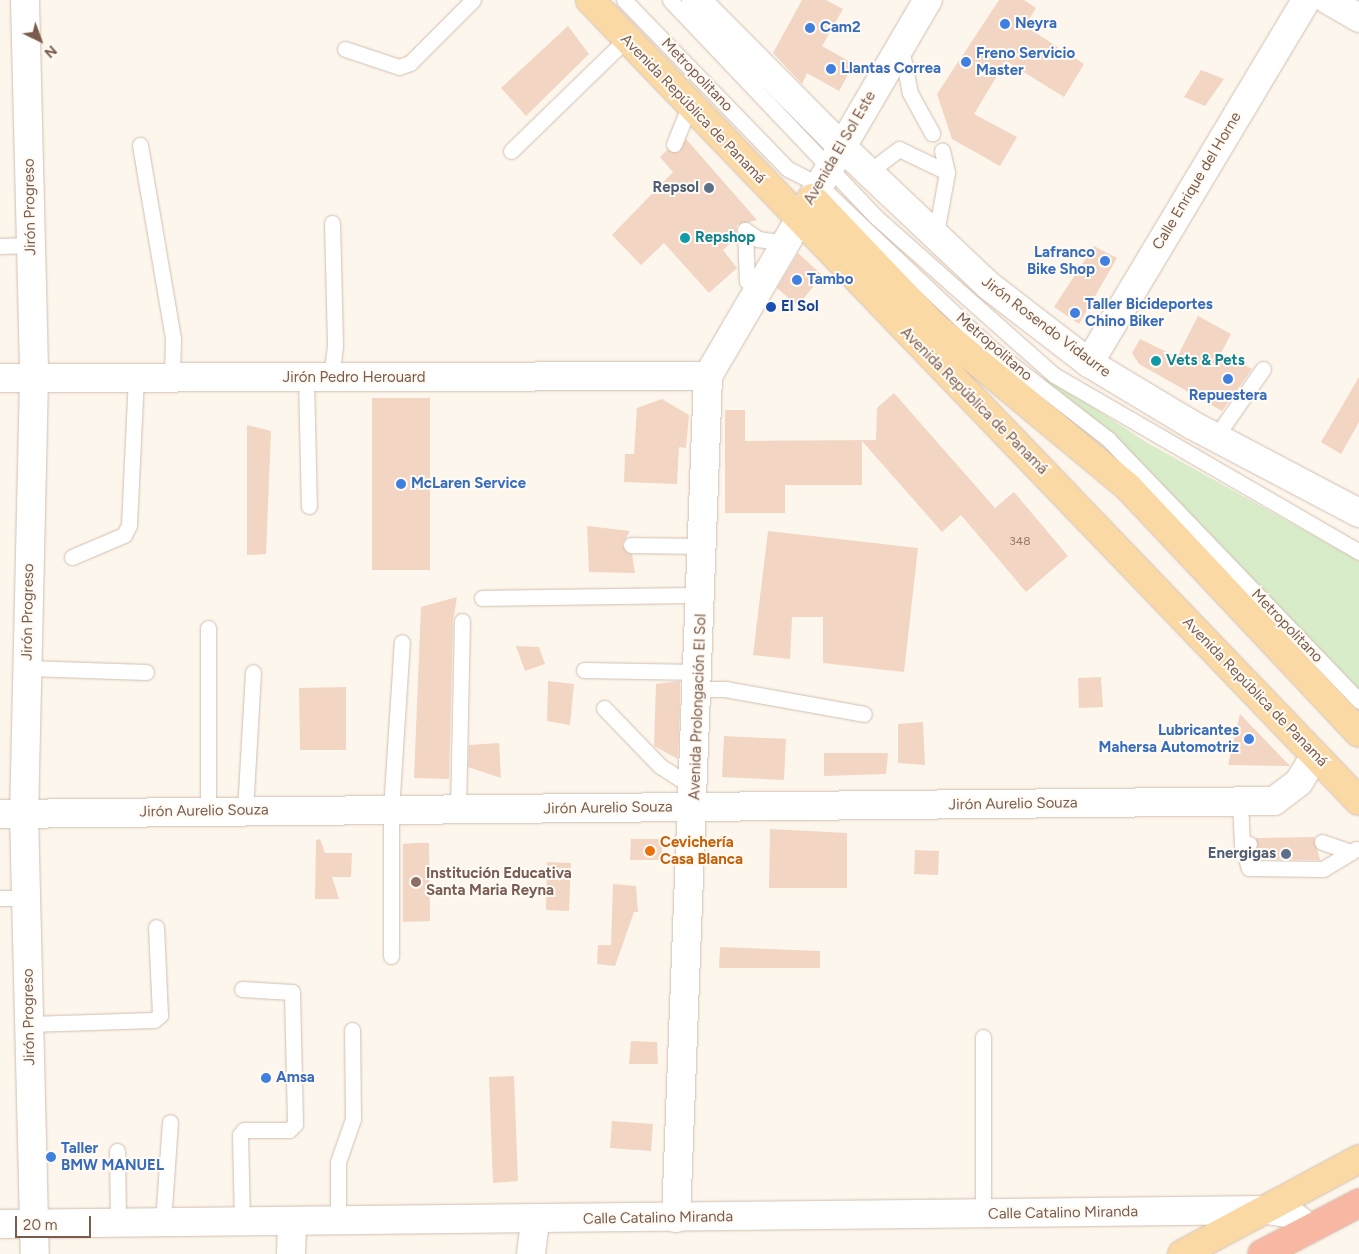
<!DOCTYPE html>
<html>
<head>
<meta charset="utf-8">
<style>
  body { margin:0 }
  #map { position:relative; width:1359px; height:1254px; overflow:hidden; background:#fdf6ec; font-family:Figtree,sans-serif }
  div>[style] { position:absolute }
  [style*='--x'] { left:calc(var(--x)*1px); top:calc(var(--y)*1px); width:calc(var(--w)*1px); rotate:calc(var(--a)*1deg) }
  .green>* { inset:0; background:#d8ecc9 }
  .building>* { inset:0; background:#f3d5c3 }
  .roads { filter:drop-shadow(0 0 1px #d1beb0) drop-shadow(0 0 1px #d1beb0) }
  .lane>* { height:15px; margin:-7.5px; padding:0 7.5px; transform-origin:7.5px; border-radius:7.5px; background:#fff }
  .street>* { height:28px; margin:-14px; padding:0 14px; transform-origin:14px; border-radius:14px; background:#fff }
  .secondary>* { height:28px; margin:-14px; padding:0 14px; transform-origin:14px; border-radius:14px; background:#fff }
  .primary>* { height:28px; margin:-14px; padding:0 14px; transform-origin:14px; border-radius:14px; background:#fbd9a5 }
  .highway>* { height:28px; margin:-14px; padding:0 14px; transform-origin:14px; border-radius:14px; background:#f7b7a3 }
  .dots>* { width:14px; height:14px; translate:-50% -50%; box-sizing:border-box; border:2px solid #fffaf3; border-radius:50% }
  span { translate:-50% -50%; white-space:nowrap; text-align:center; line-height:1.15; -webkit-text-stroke:4px #fffaf3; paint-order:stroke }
  .number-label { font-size:12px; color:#987a6a }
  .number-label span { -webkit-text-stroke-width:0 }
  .shop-label { font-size:15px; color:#366cbe; font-weight:700 }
  .left { translate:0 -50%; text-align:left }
  .right { translate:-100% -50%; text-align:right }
  .street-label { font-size:15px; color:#7a5c4d }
  .service-label { font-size:15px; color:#4e5e75; font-weight:700 }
  .culture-label { font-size:15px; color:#0d838f; font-weight:700 }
  .transit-label { font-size:15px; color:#164399; font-weight:700 }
  .food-label { font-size:15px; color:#c56008; font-weight:700 }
  .education-label { font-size:15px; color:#785e54; font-weight:700 }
  .north { position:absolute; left:15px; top:15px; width:50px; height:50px; -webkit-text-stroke:4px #fffaf3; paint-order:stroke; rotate:138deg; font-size:14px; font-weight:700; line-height:20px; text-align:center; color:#7a5c4d }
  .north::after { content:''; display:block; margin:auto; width:18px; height:22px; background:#7a5c4d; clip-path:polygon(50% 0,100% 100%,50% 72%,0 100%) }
  .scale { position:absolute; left:15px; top:1216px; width:76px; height:22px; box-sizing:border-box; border:2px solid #7a5c4d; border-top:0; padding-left:6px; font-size:15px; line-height:18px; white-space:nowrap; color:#7a5c4d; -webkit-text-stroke:4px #fffaf3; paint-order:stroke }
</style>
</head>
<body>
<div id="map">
  <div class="green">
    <div style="clip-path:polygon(1048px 378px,1146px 442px,1359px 561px,1359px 691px,1043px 380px)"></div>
  </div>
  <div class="building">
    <div style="clip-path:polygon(802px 0,826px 0,843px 9px,822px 46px,854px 64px,839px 91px,807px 73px,802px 84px,773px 53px)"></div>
    <div style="clip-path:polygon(999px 0,1024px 0,1036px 8px,1025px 26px,1084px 64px,1064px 97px,1006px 61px,974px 114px,1017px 137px,1000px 166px,952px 139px,937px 94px)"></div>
    <div style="clip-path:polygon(568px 26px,589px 54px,526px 116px,501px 88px)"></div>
    <div style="clip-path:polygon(1201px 70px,1224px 79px,1205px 106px,1184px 97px)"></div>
    <div style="clip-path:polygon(686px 139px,757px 220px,737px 225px,736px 238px,723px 250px,737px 268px,709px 293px,664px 243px,641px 265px,612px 235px,673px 172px,660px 157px,667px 150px,679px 152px)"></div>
    <div style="clip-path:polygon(1094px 246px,1117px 258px,1079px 324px,1054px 307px)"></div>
    <div style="clip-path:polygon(798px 253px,822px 275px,798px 306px,777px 288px)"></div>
    <div style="clip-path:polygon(1198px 316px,1231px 334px,1221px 353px,1252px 369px,1222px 411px,1139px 364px,1132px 353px,1140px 339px,1177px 357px)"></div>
    <div style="clip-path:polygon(1359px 377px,1359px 422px,1341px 454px,1321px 442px)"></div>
    <div style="clip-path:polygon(894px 393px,995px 508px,1014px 492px,1068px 556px,1026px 592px,961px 515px,942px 532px,862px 441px,862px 485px,785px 485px,785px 513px,725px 513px,725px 410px,745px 410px,745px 441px,876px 440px,877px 408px)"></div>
    <div style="clip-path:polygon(372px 398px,430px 398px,430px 570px,372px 570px)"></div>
    <div style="clip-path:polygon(662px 399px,689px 415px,686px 448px,679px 447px,677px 484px,624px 482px,625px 454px,634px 454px,637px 408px)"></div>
    <div style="clip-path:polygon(247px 425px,271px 431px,266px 554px,247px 555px)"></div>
    <div style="clip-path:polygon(587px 526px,630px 531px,622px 545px,632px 554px,635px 573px,589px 572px)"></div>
    <div style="clip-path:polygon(768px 531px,918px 548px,904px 672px,823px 663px,823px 617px,792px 617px,790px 659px,753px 655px)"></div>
    <div style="clip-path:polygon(457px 597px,453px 621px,449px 779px,414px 778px,421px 607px)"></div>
    <div style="clip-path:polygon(516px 646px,539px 647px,545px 664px,525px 671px)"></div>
    <div style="clip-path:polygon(1101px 677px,1103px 707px,1079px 708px,1078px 678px)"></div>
    <div style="clip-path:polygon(548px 681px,574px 684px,570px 725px,547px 721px)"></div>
    <div style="clip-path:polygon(680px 681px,680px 703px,678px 759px,654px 746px,656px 684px)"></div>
    <div style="clip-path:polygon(346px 687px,346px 750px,300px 750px,299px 688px)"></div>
    <div style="clip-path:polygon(1240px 714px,1290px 766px,1228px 765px)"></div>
    <div style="clip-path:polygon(923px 722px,925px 765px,898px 763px,898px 724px)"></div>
    <div style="clip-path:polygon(724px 736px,786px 739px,784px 780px,722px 777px)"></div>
    <div style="clip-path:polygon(499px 743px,501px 778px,468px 767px,469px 745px)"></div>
    <div style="clip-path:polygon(824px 753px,888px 753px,886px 774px,824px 776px)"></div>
    <div style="clip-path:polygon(770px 829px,847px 833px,847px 888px,769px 888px)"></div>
    <div style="clip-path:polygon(1314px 837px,1320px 860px,1256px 859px,1256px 838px)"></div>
    <div style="clip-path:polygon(320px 839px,325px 853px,352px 853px,351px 877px,332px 877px,339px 899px,315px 899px,316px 840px)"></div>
    <div style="clip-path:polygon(631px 839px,662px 839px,662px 860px,630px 860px)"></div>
    <div style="clip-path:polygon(415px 843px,429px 843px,430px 921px,403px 922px,403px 844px)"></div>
    <div style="clip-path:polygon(915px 850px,939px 851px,938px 875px,914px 874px)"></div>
    <div style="clip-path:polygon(547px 862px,571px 863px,569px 911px,546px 910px)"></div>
    <div style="clip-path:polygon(613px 884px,636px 886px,638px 912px,634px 912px,615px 966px,597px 964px,598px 945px,611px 945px)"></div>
    <div style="clip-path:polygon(720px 947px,820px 951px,820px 968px,719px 968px)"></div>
    <div style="clip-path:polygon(631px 1041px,657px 1042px,658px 1064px,629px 1064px)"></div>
    <div style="clip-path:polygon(514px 1076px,518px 1181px,493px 1183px,489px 1077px)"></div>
    <div style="clip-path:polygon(612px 1121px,653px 1124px,651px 1151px,610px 1148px)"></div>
  </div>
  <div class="roads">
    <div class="lane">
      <div style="--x:624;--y:0;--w:235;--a:45.9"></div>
      <div style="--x:788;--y:169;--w:35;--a:27"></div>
      <div style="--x:819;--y:185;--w:238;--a:43.5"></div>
      <div style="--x:992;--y:349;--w:147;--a:37.8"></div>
      <div style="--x:1108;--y:439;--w:363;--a:46.2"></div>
      <div style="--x:670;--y:0;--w:299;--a:46.5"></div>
      <div style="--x:876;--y:217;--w:238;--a:41.6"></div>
      <div style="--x:1054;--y:375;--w:353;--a:30.1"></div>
      <div style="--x:901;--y:48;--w:46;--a:78.7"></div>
      <div style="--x:910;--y:93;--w:46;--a:61.2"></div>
      <div style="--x:345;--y:49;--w:57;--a:18.4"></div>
      <div style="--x:399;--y:67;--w:12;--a:-20"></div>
      <div style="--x:410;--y:63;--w:89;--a:-45"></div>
      <div style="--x:674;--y:144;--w:40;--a:-68"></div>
      <div style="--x:140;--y:145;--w:197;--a:80.3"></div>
      <div style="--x:173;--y:339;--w:40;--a:91.4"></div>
      <div style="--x:511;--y:151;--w:161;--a:-44.2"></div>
      <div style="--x:866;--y:174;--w:41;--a:-37.1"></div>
      <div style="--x:899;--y:149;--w:53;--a:25.6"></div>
      <div style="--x:745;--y:230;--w:51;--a:87.8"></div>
      <div style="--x:747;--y:281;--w:15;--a:42"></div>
      <div style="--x:745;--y:230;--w:16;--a:35"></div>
      <div style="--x:758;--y:239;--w:27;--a:8"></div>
      <div style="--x:935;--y:239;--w:68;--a:-79.8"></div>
      <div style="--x:947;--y:172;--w:22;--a:-103"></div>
      <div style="--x:0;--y:246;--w:31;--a:-2"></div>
      <div style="--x:306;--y:378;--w:128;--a:88.7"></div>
      <div style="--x:331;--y:378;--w:34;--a:-83"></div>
      <div style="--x:335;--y:344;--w:121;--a:-91.4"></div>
      <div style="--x:1215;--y:438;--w:84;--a:-55.2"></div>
      <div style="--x:631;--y:545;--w:72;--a:0.8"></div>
      <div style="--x:72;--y:557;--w:56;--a:-22.9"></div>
      <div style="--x:124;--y:535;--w:11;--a:-63"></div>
      <div style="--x:129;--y:525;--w:146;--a:-87.3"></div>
      <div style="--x:482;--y:598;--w:219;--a:-0.8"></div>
      <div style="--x:208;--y:628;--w:183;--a:90"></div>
      <div style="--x:27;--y:668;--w:119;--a:1.9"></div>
      <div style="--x:584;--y:670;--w:115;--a:1"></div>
      <div style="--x:698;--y:689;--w:27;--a:0"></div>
      <div style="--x:725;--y:689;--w:141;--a:10.2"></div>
      <div style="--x:604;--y:708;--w:81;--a:46"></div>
      <div style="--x:660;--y:766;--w:43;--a:32.6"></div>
      <div style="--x:1240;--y:802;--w:42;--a:87.3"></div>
      <div style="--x:1242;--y:844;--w:7;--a:0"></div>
      <div style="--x:458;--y:810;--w:189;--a:-88.8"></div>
      <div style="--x:245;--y:811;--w:139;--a:-86.7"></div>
      <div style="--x:1322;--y:842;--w:31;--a:19"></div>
      <div style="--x:1351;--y:852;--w:6;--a:-31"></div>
      <div style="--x:1242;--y:844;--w:25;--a:74"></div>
      <div style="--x:1249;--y:868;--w:74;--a:0.8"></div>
      <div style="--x:1323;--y:869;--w:33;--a:-31"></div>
      <div style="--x:0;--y:898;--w:26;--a:0"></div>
      <div style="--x:391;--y:956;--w:146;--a:-90"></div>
      <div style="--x:391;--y:810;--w:168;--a:-86.3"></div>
      <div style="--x:29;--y:1024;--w:125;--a:-1.8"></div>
      <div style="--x:154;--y:1020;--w:8;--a:-40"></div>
      <div style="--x:160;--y:1015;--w:88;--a:-92.6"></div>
      <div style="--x:117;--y:1151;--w:72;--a:89.2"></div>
      <div style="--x:983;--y:1214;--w:177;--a:-90"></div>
      <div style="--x:338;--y:1221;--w:59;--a:-90"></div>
      <div style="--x:338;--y:1162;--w:46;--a:-70.8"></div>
      <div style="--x:353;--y:1119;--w:89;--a:-90.6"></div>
      <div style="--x:163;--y:1222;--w:100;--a:-86"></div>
      <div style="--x:242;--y:1222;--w:87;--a:-91.3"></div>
      <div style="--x:240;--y:1135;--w:6;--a:-51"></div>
      <div style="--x:244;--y:1130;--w:45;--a:0"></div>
      <div style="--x:289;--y:1130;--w:8;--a:-45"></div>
      <div style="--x:295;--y:1124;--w:132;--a:-91.3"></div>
      <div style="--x:292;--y:992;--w:50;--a:-176.6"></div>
    </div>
    <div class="street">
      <div style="--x:25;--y:0;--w:378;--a:88.6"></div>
      <div style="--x:34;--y:378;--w:435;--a:91.3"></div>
      <div style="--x:24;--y:813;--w:441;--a:88.6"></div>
      <div style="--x:696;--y:0;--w:206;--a:45.2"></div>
      <div style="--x:1328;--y:0;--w:36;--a:30"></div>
      <div style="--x:1089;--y:363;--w:423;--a:-59.1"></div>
      <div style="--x:0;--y:378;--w:708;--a:-0.16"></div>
      <div style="--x:0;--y:814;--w:1274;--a:-0.58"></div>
      <div style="--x:1274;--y:801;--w:31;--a:-37"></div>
      <div style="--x:1299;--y:782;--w:31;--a:-59"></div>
      <div style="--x:291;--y:1254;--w:33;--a:-88"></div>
      <div style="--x:531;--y:1254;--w:35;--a:-83"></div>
    </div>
    <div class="secondary">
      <div style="--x:841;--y:146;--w:204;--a:43.4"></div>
      <div style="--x:989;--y:286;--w:126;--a:37.6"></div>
      <div style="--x:1089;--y:363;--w:120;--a:31"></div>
      <div style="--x:1192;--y:425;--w:189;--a:27.8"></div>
      <div style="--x:676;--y:1218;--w:843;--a:-87.82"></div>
      <div style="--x:708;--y:376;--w:436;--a:-59.7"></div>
      <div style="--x:0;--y:1224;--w:1267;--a:-0.63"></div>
      <div style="--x:1267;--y:1210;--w:24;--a:9"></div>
      <div style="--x:1291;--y:1214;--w:24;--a:38"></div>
    </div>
    <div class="primary">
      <div style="--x:590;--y:0;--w:1110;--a:46.17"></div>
      <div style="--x:812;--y:198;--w:175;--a:46.4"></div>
      <div style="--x:933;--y:325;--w:254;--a:39.7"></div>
      <div style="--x:1128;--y:487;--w:337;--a:46.8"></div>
      <div style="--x:1182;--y:1254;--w:201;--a:-28.2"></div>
    </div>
    <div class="highway">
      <div style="--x:1262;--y:1254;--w:110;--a:-27.7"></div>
    </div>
  </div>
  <div class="dots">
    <div style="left:1005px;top:24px;background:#3f7fe0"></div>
    <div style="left:810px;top:28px;background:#3f7fe0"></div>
    <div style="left:966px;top:62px;background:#3f7fe0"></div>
    <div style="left:831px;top:69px;background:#3f7fe0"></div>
    <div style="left:709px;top:188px;background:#5c6f8a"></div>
    <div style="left:685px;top:238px;background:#0f9aa8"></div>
    <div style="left:1105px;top:261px;background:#3f7fe0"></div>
    <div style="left:797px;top:280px;background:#3f7fe0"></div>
    <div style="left:771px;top:307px;background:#1a4fb4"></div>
    <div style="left:1075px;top:313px;background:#3f7fe0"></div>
    <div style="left:1156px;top:361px;background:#0f9aa8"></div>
    <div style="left:1228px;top:379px;background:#3f7fe0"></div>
    <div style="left:401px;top:484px;background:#3f7fe0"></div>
    <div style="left:1249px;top:739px;background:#3f7fe0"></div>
    <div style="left:650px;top:851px;background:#e8710a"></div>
    <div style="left:1286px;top:854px;background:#5c6f8a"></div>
    <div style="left:416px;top:882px;background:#8d6e63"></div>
    <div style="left:266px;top:1078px;background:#3f7fe0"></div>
    <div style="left:51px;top:1157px;background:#3f7fe0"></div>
  </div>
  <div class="number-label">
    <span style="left:1020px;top:542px">348</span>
  </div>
  <div class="shop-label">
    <span class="left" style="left:1015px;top:24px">Neyra</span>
    <span class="left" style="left:820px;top:28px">Cam2</span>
    <span class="left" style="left:976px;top:62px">Freno Servicio<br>Master</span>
    <span class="left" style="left:841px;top:69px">Llantas Correa</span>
    <span class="right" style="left:1095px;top:261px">Lafranco<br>Bike Shop</span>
    <span class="left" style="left:807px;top:280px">Tambo</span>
    <span class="left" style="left:1085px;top:313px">Taller Bicideportes<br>Chino Biker</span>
    <span style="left:1228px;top:396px">Repuestera</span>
    <span class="left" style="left:411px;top:484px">McLaren Service</span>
    <span class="right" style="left:1239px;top:739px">Lubricantes<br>Mahersa Automotriz</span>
    <span class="left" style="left:276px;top:1078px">Amsa</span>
    <span class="left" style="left:61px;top:1157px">Taller<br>BMW MANUEL</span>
  </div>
  <div class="street-label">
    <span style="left:697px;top:75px;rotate:46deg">Metropolitano</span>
    <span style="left:693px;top:109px;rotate:46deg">Avenida República de Panamá</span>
    <span style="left:840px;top:148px;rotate:-60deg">Avenida El Sol Este</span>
    <span style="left:1197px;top:181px;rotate:-59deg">Calle Enrique del Horne</span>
    <span style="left:30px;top:207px;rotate:-91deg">Jirón Progreso</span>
    <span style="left:1046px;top:327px;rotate:37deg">Jirón Rosendo Vidaurre</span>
    <span style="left:994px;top:347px;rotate:41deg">Metropolitano</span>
    <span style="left:354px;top:378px">Jirón Pedro Herouard</span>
    <span style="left:974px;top:401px;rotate:45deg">Avenida República de Panamá</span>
    <span style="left:28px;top:612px;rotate:-89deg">Jirón Progreso</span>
    <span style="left:1287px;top:626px;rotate:46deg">Metropolitano</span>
    <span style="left:1255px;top:692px;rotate:46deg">Avenida República de Panamá</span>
    <span style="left:698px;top:707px;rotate:-88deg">Avenida Prolongación El Sol</span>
    <span style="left:1013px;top:804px;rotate:-1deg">Jirón Aurelio Souza</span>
    <span style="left:608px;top:808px;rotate:-1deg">Jirón Aurelio Souza</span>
    <span style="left:204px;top:811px;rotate:-1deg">Jirón Aurelio Souza</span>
    <span style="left:29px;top:1017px;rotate:-91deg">Jirón Progreso</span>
    <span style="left:1063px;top:1213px;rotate:-1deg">Calle Catalino Miranda</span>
    <span style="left:658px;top:1218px;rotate:-1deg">Calle Catalino Miranda</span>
  </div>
  <div class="service-label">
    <span class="right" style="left:699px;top:188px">Repsol</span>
    <span class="right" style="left:1276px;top:854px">Energigas</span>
  </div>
  <div class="culture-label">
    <span class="left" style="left:695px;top:238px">Repshop</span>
    <span class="left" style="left:1166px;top:361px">Vets &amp; Pets</span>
  </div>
  <div class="transit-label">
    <span class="left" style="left:781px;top:307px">El Sol</span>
  </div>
  <div class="food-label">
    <span class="left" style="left:660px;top:851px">Cevichería<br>Casa Blanca</span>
  </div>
  <div class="education-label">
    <span class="left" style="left:426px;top:882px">Institución Educativa<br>Santa Maria Reyna</span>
  </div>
  <div class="north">N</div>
  <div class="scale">20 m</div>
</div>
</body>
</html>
